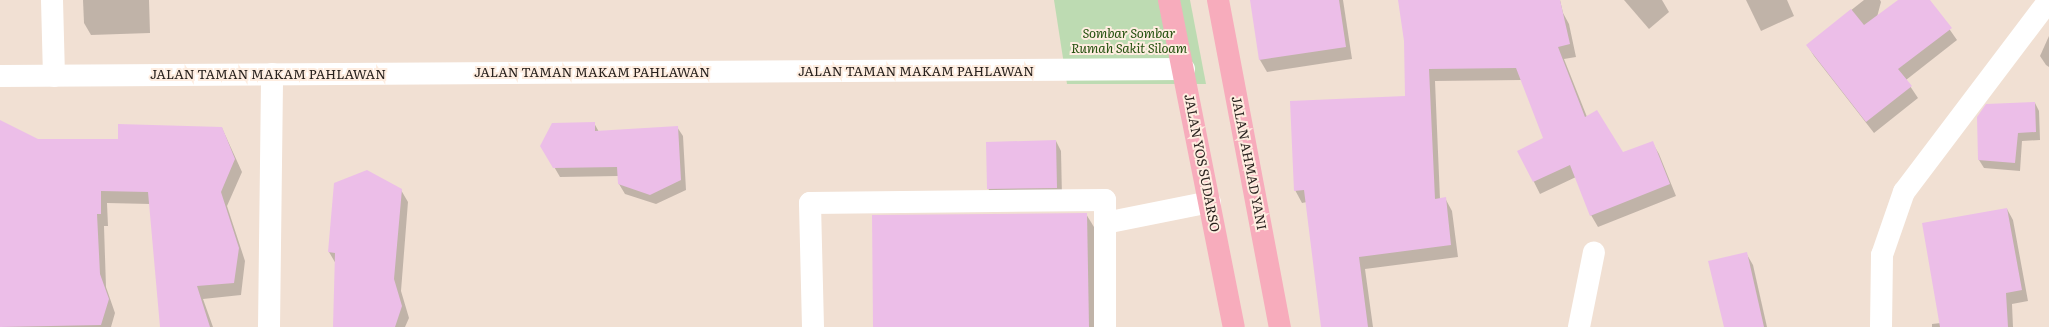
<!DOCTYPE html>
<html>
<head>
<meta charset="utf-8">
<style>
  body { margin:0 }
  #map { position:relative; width:2049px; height:327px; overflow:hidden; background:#f1e0d3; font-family:Literata,serif }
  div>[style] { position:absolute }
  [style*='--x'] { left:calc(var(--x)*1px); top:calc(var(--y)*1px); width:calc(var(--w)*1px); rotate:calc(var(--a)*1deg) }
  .green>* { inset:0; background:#bddbb2 }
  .shadow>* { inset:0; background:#0003 }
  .building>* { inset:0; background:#ecbee8 }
  .minor>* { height:22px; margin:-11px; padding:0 11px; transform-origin:11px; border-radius:11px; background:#fff }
  .highway>* { height:22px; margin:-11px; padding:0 11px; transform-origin:11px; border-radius:11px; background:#f7acbc }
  span { translate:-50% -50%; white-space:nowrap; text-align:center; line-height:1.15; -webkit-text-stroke:4px #feede0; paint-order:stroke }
  .park-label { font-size:13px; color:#24500e; font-style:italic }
  .street-label { font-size:13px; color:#29221e }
</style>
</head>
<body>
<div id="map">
  <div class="green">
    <div style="clip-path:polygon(1054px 0,1190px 0,1206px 84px,1067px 84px)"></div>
  </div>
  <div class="shadow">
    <div style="clip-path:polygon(83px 0,149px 0,150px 33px,91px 35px,84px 23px)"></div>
    <div style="clip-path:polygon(1251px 0,1343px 0,1352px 59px,1267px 72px,1260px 60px)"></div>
    <div style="clip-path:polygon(1399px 0,1560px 0,1563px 13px,1569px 24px,1576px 57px,1564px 59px,1587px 117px,1623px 154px,1652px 142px,1659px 154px,1676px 196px,1598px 227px,1591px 215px,1576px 177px,1540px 194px,1534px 182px,1519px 151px,1545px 139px,1522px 80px,1435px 81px,1440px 199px,1445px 198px,1452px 211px,1458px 257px,1365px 269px,1373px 327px,1322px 327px,1307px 202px,1302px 203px,1295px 190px,1406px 97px,1405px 41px)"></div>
    <div style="clip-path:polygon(1624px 0,1662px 0,1669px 12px,1649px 29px)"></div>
    <div style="clip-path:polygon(1746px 0,1787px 0,1794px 16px,1761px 31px)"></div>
    <div style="clip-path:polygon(1864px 0,1880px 0,1881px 2px,1877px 17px,1900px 0,1929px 0,1957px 40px,1906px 80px,1918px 98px,1874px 133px,1814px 56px,1807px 45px)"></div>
    <div style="clip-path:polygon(2049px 36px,2049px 67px,2046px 65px,2040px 56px)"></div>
    <div style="clip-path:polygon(2035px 103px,2039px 111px,2040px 140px,2022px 141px,2020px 171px,1984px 168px,1979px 160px,1978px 117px)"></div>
    <div style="clip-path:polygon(594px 123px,599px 132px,677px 127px,683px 136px,686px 190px,656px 204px,625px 194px,619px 184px,618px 176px,560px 177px,542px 146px)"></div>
    <div style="clip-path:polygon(0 128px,38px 140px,119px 140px,222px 128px,242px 172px,227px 206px,245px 261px,241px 295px,203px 299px,213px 327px,161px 327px,150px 204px,107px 203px,108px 226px,104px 226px,106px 287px,115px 313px,111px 327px,0 327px)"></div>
    <div style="clip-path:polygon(1056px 141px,1061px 151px,1062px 197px,993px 198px,988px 188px)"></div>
    <div style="clip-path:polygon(401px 190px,408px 202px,401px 291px,409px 318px,405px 327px,334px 327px,336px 264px,329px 252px)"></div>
    <div style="clip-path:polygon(2007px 209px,2013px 220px,2028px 301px,2012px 304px,2013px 327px,1932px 327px,1932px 324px,1941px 323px)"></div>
    <div style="clip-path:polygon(1086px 214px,1094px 227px,1095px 327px,874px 327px)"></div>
    <div style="clip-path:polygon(1746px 253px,1753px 265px,1767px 327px,1725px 327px)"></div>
  </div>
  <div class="building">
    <div style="clip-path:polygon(1250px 0,1339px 0,1346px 47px,1259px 60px)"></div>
    <div style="clip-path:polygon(1398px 0,1560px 0,1570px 44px,1558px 47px,1585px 117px,1597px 110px,1623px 152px,1653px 141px,1670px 184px,1590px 216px,1570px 165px,1533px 182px,1517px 151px,1543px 138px,1516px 68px,1429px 69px,1435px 199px,1446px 197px,1451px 245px,1359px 257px,1368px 327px,1321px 327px,1304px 190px,1294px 191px,1290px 101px,1405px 96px,1404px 41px)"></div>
    <div style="clip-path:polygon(1898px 0,1930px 0,1952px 28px,1898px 69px,1912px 86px,1866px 122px,1806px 45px,1851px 9px,1864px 25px)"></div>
    <div style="clip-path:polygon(2035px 102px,2036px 132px,2018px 133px,2015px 163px,1978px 160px,1977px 117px,1986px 104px)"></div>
    <div style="clip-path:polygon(0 120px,38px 139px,118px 139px,118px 124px,222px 127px,235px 159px,221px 192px,239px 248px,234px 283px,197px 286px,210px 327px,160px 327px,148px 192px,101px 191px,101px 214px,97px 214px,100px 274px,109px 299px,101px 325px,0 327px)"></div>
    <div style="clip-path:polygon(595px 122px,595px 131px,678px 126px,681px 180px,650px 195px,618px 184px,617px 167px,553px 168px,540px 146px,552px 123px)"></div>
    <div style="clip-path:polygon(1056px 140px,1057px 188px,987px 189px,986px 142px)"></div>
    <div style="clip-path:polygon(367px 170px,402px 189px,394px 279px,402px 306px,395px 327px,333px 327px,335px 253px,328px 252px,334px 183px)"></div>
    <div style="clip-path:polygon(2007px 208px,2022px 290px,2006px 293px,2008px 327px,1940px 327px,1922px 223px)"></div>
    <div style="clip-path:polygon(1087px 213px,1089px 327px,873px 327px,872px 215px)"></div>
    <div style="clip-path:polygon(1747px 252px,1764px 327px,1724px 327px,1708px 261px)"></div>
  </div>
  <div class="minor">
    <div style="--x:52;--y:0;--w:76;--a:88.5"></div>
    <div style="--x:0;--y:76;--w:1184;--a:-0.34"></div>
    <div style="--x:1105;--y:223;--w:107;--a:-11.3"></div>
    <div style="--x:269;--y:327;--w:253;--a:-89.3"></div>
    <div style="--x:813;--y:327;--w:124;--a:-91.4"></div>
    <div style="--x:810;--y:203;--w:295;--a:-0.6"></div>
    <div style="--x:1105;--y:200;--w:127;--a:90"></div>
    <div style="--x:1579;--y:327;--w:76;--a:-78.7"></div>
    <div style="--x:1881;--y:327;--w:72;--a:-89.2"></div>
    <div style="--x:1882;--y:255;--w:67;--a:-70.8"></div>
    <div style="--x:1904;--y:192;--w:241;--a:-52.9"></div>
  </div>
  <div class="highway">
    <div style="--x:1169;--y:0;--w:333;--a:78.8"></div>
    <div style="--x:1218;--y:0;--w:333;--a:79.3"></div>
  </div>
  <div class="park-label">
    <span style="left:1129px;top:41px">Sombar Sombar<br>Rumah Sakit Siloam</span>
  </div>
  <div class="street-label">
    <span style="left:916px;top:71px">JALAN TAMAN MAKAM PAHLAWAN</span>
    <span style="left:592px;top:72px">JALAN TAMAN MAKAM PAHLAWAN</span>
    <span style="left:268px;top:74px">JALAN TAMAN MAKAM PAHLAWAN</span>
    <span style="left:1202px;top:163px;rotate:79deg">JALAN YOS SUDARSO</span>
    <span style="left:1249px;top:163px;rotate:79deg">JALAN AHMAD YANI</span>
  </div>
</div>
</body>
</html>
